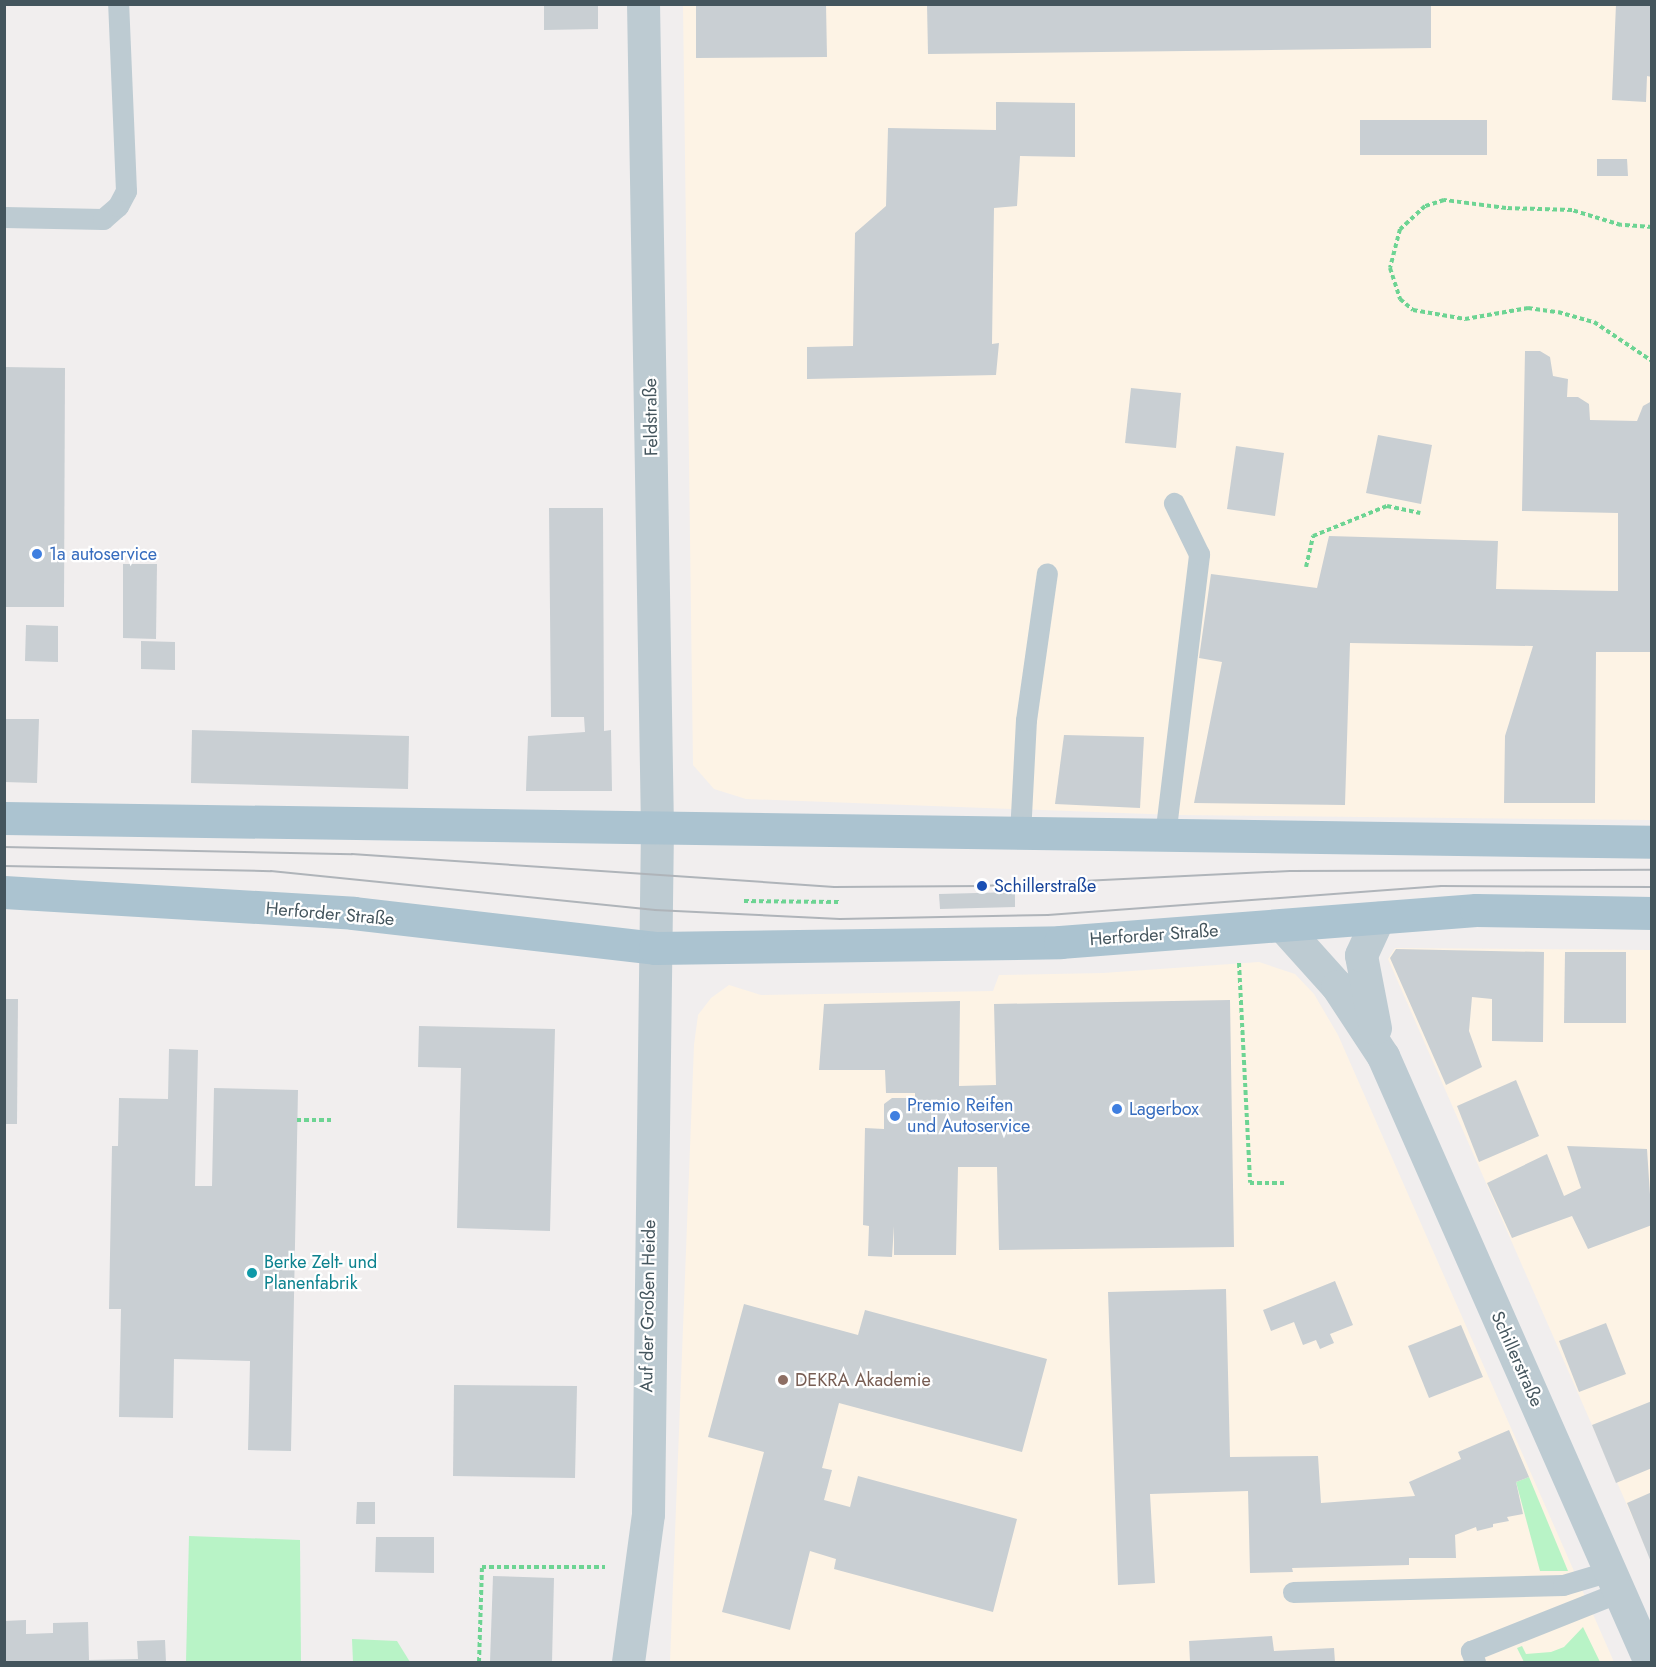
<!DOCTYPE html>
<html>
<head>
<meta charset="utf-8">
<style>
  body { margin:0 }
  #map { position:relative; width:1656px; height:1667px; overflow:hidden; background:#f1eeee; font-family:Jost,sans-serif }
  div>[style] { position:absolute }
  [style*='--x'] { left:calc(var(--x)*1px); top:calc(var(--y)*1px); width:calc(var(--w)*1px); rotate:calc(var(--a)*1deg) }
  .commercial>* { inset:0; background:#fdf3e5 }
  .green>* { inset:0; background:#b8f3c6 }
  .building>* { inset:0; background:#c9cfd3 }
  .path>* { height:4px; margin-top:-2px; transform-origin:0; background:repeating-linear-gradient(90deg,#6dd493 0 4.5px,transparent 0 7.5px) }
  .service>* { height:21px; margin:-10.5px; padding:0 10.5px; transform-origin:10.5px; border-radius:10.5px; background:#bdcbd2 }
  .minor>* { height:33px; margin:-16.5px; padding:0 16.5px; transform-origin:16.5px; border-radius:16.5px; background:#bdcbd2 }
  .primary>* { height:33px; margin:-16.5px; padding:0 16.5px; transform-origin:16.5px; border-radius:16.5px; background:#abc3d0 }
  .tram>* { height:1.5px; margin:-0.75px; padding:0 0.75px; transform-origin:0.75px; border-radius:0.75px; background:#afb4b9 }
  .dots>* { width:16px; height:16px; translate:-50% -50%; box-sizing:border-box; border:3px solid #fff; border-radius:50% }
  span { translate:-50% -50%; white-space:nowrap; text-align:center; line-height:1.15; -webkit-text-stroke:4.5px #fff; paint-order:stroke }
  .street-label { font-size:18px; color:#44555d }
  .shop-label { font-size:18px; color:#366cbe }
  .left { translate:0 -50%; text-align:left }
  .transit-label { font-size:18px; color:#164399 }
  .culture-label { font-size:18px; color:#0d838f }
  .education-label { font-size:18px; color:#785e54 }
  .frame { position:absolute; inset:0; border:6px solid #44555d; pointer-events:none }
</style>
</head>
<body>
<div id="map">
  <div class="commercial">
    <div style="clip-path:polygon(683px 5px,1651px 5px,1651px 820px,1175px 815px,746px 799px,714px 789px,693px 765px)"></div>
    <div style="clip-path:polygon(1395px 948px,1651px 950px,1651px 1560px,1388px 959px)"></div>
    <div style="clip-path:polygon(1259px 962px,1295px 974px,1314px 994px,1338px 1035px,1614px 1662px,670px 1662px,694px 1045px,698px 1015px,711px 998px,729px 985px,761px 995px,993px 991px,999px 975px,1103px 973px)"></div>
  </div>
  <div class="green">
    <div style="clip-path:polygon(1529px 1477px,1568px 1571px,1540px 1571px,1516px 1482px)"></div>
    <div style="clip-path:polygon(189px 1536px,300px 1540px,301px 1662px,186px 1662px)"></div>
    <div style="clip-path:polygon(1583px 1627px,1600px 1662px,1524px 1662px,1517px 1648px,1522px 1646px,1526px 1654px,1551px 1652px,1564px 1647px)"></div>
    <div style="clip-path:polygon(352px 1639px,397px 1641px,410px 1662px,353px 1662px)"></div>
  </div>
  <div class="building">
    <div style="clip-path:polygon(544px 4px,598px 4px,598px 29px,544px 30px)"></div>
    <div style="clip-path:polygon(696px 4px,826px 4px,827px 57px,696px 58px)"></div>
    <div style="clip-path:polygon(927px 4px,1431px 4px,1431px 48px,928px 54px)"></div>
    <div style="clip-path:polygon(1616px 4px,1652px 4px,1652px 77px,1647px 76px,1646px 102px,1612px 100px)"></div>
    <div style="clip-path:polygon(996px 102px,1075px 103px,1075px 157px,1020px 156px,1017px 206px,994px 208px,992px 344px,999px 343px,996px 375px,807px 379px,807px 347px,853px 346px,855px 233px,886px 206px,888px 128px,996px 130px)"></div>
    <div style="clip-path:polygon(1360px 120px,1487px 120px,1487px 155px,1360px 155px)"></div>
    <div style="clip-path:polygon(1597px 159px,1627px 159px,1628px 176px,1597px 176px)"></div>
    <div style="clip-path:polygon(1525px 351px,1540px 351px,1550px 357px,1553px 376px,1568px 379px,1567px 397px,1578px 397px,1589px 404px,1590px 420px,1637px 421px,1643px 406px,1652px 401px,1652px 652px,1596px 652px,1595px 803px,1504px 803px,1505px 736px,1533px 646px,1350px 643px,1345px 805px,1194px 803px,1222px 662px,1199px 658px,1211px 574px,1317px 588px,1329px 536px,1498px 541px,1496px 589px,1618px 591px,1618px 513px,1522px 511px)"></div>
    <div style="clip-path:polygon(4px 367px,65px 368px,64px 607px,4px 607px)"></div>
    <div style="clip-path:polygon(1131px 388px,1181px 393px,1176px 448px,1125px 443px)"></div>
    <div style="clip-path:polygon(1378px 435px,1432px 445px,1421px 504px,1366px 493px)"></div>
    <div style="clip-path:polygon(1236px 446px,1284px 453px,1275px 516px,1227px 509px)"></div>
    <div style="clip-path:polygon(549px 508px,603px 508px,604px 731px,611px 730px,612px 791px,526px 791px,528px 736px,585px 732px,584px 717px,551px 717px)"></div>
    <div style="clip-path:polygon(123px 564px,157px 564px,156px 639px,123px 638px)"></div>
    <div style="clip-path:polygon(26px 625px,58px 626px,58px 662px,25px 661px)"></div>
    <div style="clip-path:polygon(141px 641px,175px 642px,175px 670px,141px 669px)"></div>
    <div style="clip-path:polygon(4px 719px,39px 719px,37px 783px,4px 782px)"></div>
    <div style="clip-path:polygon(192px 730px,409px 736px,408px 789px,191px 783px)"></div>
    <div style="clip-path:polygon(1064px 735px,1144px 737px,1140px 808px,1055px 804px)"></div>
    <div style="clip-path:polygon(1015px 892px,1015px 907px,940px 909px,939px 894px)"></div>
    <div style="clip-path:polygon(1396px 949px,1544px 952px,1543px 1042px,1492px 1041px,1492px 999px,1472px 997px,1469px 1031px,1482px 1067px,1446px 1085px,1390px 958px)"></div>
    <div style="clip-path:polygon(1565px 952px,1626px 952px,1626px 1023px,1564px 1023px)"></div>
    <div style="clip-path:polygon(4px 999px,18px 999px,17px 1124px,4px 1124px)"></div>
    <div style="clip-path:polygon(1230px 1000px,1234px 1247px,999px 1250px,997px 1167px,958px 1167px,956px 1255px,894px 1255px,894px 1226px,892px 1257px,868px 1256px,869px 1226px,863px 1225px,865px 1128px,884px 1129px,884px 1104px,892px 1098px,915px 1098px,915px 1093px,886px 1093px,885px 1070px,819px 1070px,824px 1004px,960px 1001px,959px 1086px,996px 1085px,994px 1004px)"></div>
    <div style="clip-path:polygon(419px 1026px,555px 1029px,550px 1231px,457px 1228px,461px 1068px,418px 1067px)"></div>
    <div style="clip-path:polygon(169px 1049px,198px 1050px,195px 1186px,212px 1186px,214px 1088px,298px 1090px,291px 1451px,248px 1450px,250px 1361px,174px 1359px,173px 1418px,119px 1417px,121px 1309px,109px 1309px,112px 1146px,118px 1146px,119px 1098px,168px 1099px)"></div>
    <div style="clip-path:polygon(1516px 1080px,1539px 1136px,1479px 1162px,1457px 1106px)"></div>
    <div style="clip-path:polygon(1567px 1146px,1647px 1149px,1652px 1225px,1588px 1249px,1572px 1216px,1512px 1238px,1487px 1183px,1547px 1154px,1564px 1196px,1581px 1188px)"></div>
    <div style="clip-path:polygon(1335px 1281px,1353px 1325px,1330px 1334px,1334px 1343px,1320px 1349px,1316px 1340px,1303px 1345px,1294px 1322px,1271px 1331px,1263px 1310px)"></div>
    <div style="clip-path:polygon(1226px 1289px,1230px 1457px,1318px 1456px,1321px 1503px,1415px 1496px,1409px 1482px,1461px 1459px,1458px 1452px,1509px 1430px,1529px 1477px,1516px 1482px,1523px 1514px,1507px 1517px,1509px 1521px,1493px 1524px,1493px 1527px,1477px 1531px,1476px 1527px,1455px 1535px,1456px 1558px,1409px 1558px,1409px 1565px,1292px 1568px,1293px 1572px,1250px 1573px,1248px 1491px,1150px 1494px,1155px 1583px,1118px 1585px,1108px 1292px)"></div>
    <div style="clip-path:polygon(744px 1304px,858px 1335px,865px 1310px,1047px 1359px,1022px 1452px,839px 1403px,822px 1468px,832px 1470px,824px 1500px,850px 1507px,858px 1476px,1017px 1519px,993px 1612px,834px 1569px,836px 1559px,810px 1551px,790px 1630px,722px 1612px,764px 1452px,708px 1437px)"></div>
    <div style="clip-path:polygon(1606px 1323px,1626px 1374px,1579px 1392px,1559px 1341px)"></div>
    <div style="clip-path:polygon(1461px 1325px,1483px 1377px,1429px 1398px,1408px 1346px)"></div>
    <div style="clip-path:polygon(454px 1385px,577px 1386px,575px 1478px,453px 1476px)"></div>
    <div style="clip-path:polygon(1652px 1401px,1652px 1468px,1616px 1483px,1592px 1425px)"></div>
    <div style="clip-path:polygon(1652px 1492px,1652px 1562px,1651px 1562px,1627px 1503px)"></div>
    <div style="clip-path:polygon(357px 1502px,375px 1502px,375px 1524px,356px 1524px)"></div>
    <div style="clip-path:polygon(376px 1537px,434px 1537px,434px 1573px,375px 1572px)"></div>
    <div style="clip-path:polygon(493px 1576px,554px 1578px,552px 1662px,490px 1662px)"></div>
    <div style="clip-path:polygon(26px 1620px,26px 1634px,53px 1633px,53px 1623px,88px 1622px,89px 1660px,138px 1659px,137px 1641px,165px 1640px,166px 1662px,4px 1662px,4px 1621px)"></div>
    <div style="clip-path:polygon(1272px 1636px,1274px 1651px,1334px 1648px,1335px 1662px,1190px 1662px,1189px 1641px)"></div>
  </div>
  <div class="path">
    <div style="--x:1652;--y:227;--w:31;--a:-176"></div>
    <div style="--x:1621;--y:225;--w:51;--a:-163"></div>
    <div style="--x:1572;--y:210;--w:66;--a:-178.3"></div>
    <div style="--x:1506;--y:208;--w:63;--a:-172.6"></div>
    <div style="--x:1444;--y:200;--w:20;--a:162"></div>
    <div style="--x:1425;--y:206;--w:34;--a:137"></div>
    <div style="--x:1400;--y:229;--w:40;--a:104.4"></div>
    <div style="--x:1390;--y:268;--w:33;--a:72"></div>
    <div style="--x:1400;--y:299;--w:17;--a:40"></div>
    <div style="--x:1413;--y:310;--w:53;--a:9.8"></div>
    <div style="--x:1465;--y:319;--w:64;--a:-9.9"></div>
    <div style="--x:1528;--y:308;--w:30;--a:8"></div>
    <div style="--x:1558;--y:312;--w:37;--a:16"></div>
    <div style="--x:1594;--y:322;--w:70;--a:33.9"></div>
    <div style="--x:1306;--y:567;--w:32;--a:-77"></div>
    <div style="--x:1313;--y:536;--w:80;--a:-22.1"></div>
    <div style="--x:1387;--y:506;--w:34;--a:12"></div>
    <div style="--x:744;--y:901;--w:95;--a:0.6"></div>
    <div style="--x:1239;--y:963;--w:220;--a:87.1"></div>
    <div style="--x:1250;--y:1183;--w:37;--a:0"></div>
    <div style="--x:297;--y:1120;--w:35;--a:0"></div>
    <div style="--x:479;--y:1662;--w:95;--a:-88.2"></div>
    <div style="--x:482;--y:1567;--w:123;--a:0"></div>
  </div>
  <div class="service">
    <div style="--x:4;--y:217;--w:99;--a:1.2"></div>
    <div style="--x:103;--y:219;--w:20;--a:-41"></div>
    <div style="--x:118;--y:206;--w:17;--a:-62"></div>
    <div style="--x:126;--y:191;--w:187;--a:-92.4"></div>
    <div style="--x:1020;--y:834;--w:114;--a:-87"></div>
    <div style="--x:1026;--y:720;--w:148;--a:-81.9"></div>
    <div style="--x:1165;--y:836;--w:284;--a:-83.1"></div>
    <div style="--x:1199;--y:554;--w:57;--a:-116.1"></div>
    <div style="--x:1293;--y:1592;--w:270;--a:-1.5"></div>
    <div style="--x:1563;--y:1585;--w:49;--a:-16.6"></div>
    <div style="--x:1475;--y:1662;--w:12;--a:-110"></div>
    <div style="--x:1471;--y:1651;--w:159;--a:-21.7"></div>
  </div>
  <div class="minor">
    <div style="--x:1282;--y:925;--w:82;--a:48"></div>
    <div style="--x:1337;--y:986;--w:84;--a:56.7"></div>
    <div style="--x:1383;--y:1056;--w:662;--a:66.22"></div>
    <div style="--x:1375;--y:1028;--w:74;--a:-100.9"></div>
    <div style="--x:1361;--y:955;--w:41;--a:-65.3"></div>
    <div style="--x:628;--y:1662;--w:149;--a:-82.3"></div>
    <div style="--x:648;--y:1514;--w:685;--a:-89.25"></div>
    <div style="--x:657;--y:829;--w:825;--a:-90.97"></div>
  </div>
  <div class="primary">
    <div style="--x:4;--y:818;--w:1648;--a:0.83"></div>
    <div style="--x:4;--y:892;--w:350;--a:3.4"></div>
    <div style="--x:353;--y:913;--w:304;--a:6.6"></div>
    <div style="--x:655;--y:948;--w:405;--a:-0.8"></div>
    <div style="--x:1060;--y:942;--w:417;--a:-4.4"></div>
    <div style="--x:1476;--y:910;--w:176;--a:1"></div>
  </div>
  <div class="tram">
    <div style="--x:4;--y:847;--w:348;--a:1.2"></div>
    <div style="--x:352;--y:854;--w:483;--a:3.9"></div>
    <div style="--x:834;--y:887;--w:148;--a:-0.4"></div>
    <div style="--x:982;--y:886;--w:308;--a:-2.8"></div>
    <div style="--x:1290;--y:871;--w:362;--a:-0.2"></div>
    <div style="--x:4;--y:866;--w:267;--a:1.1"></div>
    <div style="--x:271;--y:871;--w:386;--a:5.8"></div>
    <div style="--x:655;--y:910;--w:185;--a:2.8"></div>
    <div style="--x:840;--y:919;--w:208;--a:-1.1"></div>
    <div style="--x:1048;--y:915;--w:394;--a:-4.2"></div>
    <div style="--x:1441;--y:886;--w:211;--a:0.3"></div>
  </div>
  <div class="dots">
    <div style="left:37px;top:554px;background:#3f7fe0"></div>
    <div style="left:982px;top:886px;background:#1a4fb4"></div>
    <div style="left:1117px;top:1109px;background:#3f7fe0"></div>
    <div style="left:895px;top:1116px;background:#3f7fe0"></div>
    <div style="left:252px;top:1273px;background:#0f9aa8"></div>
    <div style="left:783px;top:1380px;background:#8d6e63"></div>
  </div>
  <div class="street-label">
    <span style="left:651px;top:417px;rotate:-91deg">Feldstraße</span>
    <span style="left:330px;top:914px;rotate:5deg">Herforder Straße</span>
    <span style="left:1154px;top:935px;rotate:-4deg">Herforder Straße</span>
    <span style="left:648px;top:1306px;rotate:-89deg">Auf der Großen Heide</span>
    <span style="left:1517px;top:1359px;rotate:66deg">Schillerstraße</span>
  </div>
  <div class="shop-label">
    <span class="left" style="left:49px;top:554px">1a autoservice</span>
    <span class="left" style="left:907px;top:1116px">Premio Reifen<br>und Autoservice</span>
    <span class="left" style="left:1129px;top:1109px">Lagerbox</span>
  </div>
  <div class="transit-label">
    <span class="left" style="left:994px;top:886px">Schillerstraße</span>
  </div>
  <div class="culture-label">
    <span class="left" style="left:264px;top:1273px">Berke Zelt- und<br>Planenfabrik</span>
  </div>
  <div class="education-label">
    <span class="left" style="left:795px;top:1380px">DEKRA Akademie</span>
  </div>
  <div class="frame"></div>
</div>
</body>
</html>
